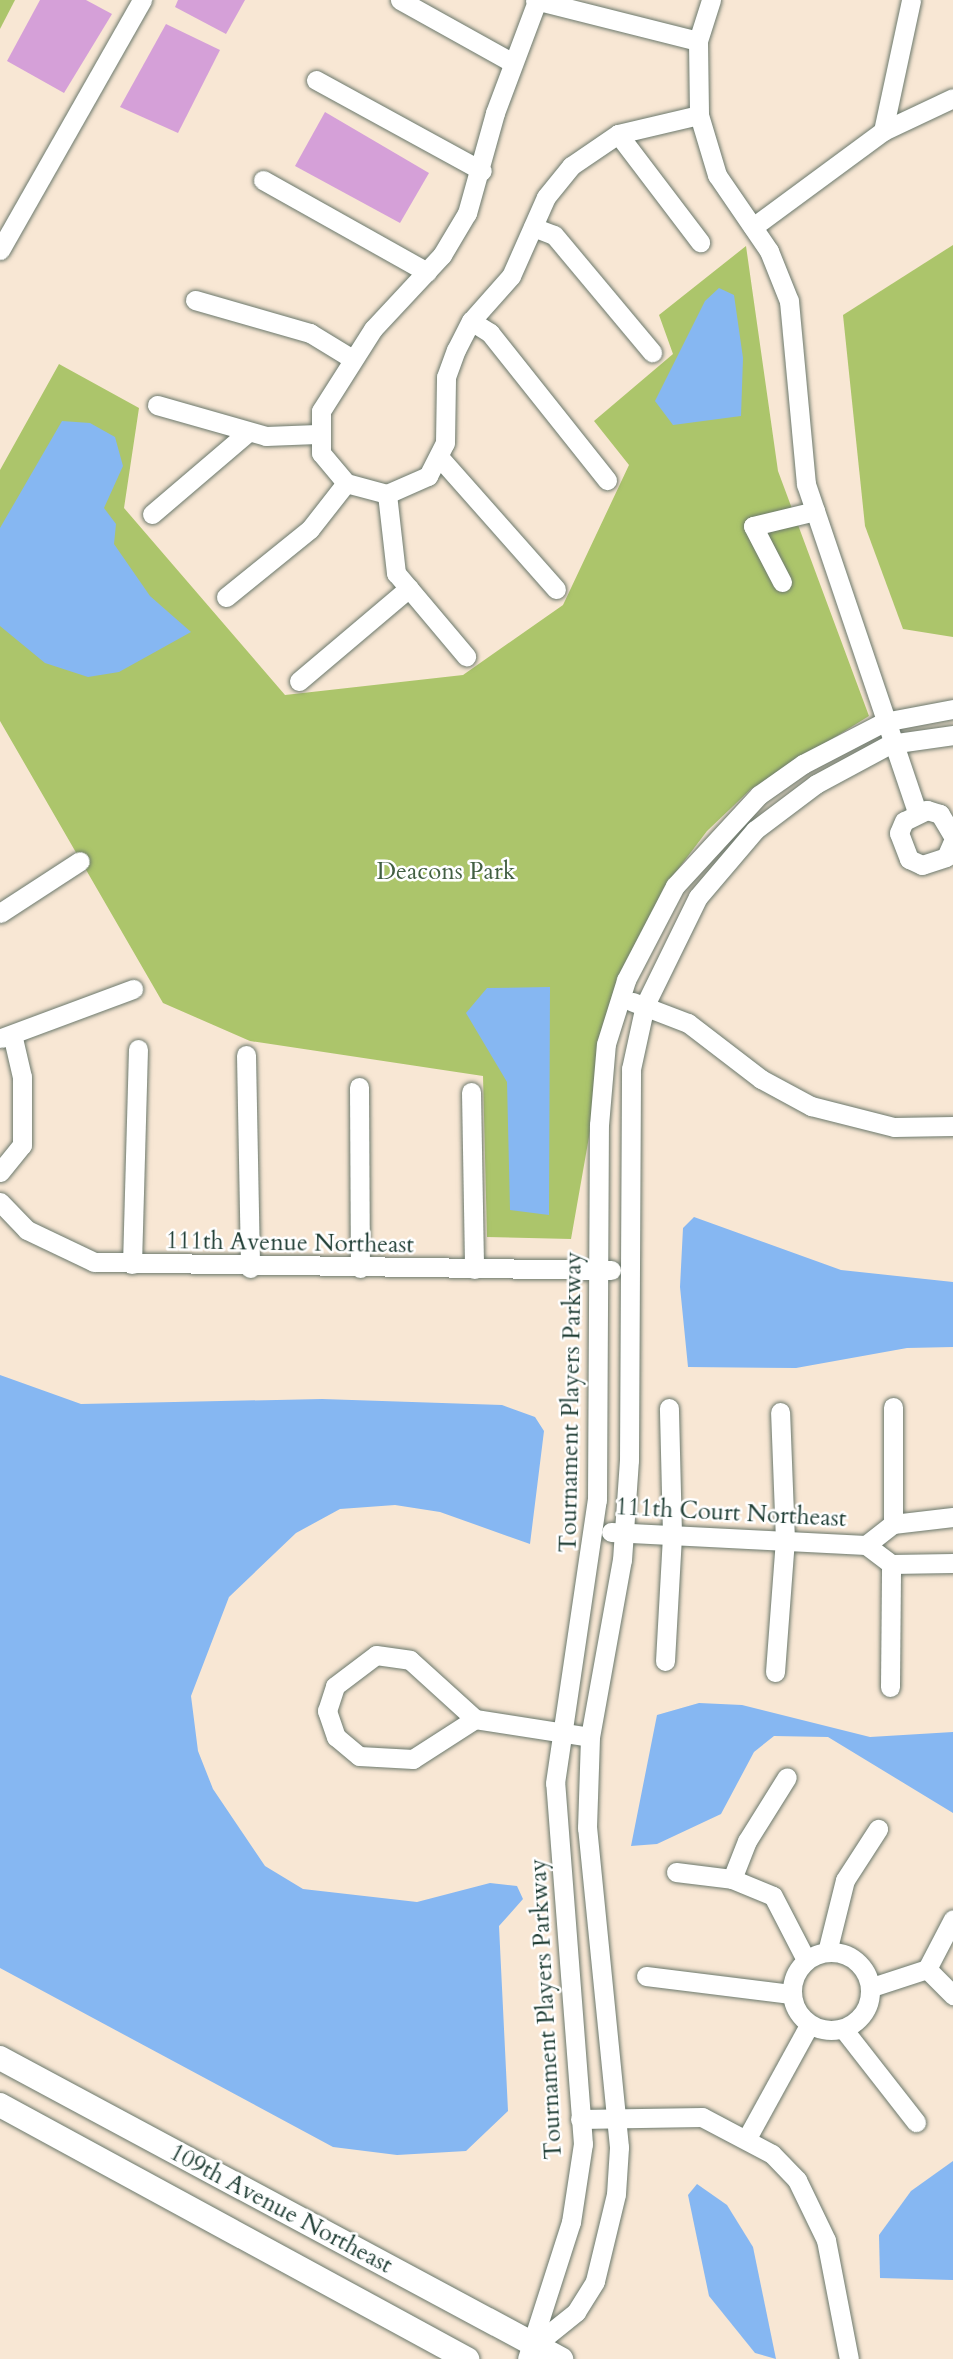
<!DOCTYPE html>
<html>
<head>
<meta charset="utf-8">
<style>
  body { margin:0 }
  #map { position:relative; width:953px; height:2359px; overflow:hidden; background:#f8e7d4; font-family:Cardo,serif }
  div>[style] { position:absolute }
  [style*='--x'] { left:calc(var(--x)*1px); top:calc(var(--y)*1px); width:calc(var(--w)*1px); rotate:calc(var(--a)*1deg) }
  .green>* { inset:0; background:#acc56b }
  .water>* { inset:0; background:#86b7f2 }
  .building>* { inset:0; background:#d5a0d8 }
  .roads { filter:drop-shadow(0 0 2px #6b786c) drop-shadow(0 0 2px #6b786c) }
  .minor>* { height:19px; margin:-9.5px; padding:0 9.5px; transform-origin:9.5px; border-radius:9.5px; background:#fff }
  .minor>.ring { margin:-9.5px; padding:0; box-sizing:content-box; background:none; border:19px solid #fff; border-radius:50% }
  .major>* { height:24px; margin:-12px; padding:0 12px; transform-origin:12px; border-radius:12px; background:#fff }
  span { translate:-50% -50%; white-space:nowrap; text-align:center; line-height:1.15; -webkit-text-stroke:5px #fff; paint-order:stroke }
  .park-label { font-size:24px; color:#425f42 }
  .street-label { font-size:24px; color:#1f3d34 }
</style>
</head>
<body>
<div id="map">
  <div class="green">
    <div style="clip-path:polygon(0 0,15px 0,0 29px)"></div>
    <div style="clip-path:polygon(953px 245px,953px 637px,903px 629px,865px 526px,843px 315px)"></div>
    <div style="clip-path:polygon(746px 246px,778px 471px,869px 716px,751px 789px,707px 831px,663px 889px,614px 995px,571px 1239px,487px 1237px,483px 1076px,250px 1041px,163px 1003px,0 721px,0 470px,59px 364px,139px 408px,124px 508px,285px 695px,463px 675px,563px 605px,629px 465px,594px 421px,673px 354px,659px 315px)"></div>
  </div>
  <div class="water">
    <div style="clip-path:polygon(719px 288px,734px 295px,743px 358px,741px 416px,673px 425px,655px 401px,705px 301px)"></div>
    <div style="clip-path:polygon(62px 421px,90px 423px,115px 437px,123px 466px,104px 508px,116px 524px,114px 544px,150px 596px,191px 632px,119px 672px,88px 677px,45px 663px,0 626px,0 528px)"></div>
    <div style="clip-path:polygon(550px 987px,549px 1215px,510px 1210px,507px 1082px,466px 1013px,487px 988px)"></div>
    <div style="clip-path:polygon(694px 1217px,841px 1270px,953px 1282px,953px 1347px,907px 1348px,796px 1368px,688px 1367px,680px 1287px,683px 1228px)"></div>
    <div style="clip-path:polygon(0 1375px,81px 1404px,322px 1399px,502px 1405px,535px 1417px,544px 1431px,530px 1544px,440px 1512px,395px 1505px,340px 1509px,296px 1533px,229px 1597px,191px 1696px,198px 1751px,213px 1789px,265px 1866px,303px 1889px,417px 1902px,490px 1883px,517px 1886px,523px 1899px,499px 1926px,508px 2111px,466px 2151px,397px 2155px,333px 2147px,0 1968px)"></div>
    <div style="clip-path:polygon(699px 1703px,742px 1705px,870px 1737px,953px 1732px,953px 1813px,828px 1737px,774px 1736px,754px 1752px,721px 1814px,657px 1844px,631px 1846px,657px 1715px)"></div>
    <div style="clip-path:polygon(953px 2161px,953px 2280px,880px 2278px,879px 2235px,911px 2191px)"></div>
    <div style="clip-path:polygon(697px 2184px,727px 2205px,753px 2247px,776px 2359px,755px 2353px,709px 2296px,688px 2195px)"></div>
  </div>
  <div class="building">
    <div style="clip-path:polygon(40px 0,86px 0,112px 14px,64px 93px,7px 61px)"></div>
    <div style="clip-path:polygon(178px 0,245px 0,226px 34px,175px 7px)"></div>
    <div style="clip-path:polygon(166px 24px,220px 50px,178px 133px,120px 107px)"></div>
    <div style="clip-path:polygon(325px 112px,429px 173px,400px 223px,295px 166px)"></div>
  </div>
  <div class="roads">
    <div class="minor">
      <div style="--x:400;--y:0;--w:129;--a:29.1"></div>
      <div style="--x:535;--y:0;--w:168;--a:14.1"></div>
      <div style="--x:711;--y:0;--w:43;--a:107.6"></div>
      <div style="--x:698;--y:41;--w:74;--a:89.2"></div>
      <div style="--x:699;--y:115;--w:63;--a:73.3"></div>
      <div style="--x:717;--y:175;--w:92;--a:55.6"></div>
      <div style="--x:769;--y:251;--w:54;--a:68.2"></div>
      <div style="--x:789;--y:301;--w:184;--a:84.7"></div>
      <div style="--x:806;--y:484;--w:346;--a:71.3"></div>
      <div style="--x:537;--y:1;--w:120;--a:110.6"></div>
      <div style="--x:495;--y:113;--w:104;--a:105.6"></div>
      <div style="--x:467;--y:213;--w:49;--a:120.8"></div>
      <div style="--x:442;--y:255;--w:101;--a:133"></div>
      <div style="--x:373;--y:329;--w:97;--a:122.4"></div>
      <div style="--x:321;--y:411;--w:42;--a:90"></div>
      <div style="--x:321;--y:453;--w:39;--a:50"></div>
      <div style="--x:346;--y:483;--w:42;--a:15"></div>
      <div style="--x:387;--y:494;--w:45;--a:-23.7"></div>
      <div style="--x:428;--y:476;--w:37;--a:-63"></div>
      <div style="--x:445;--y:443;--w:66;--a:-89.1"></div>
      <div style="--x:446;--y:377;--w:29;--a:-70"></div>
      <div style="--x:456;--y:350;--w:33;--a:-63"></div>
      <div style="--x:471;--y:321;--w:60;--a:-48.4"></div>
      <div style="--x:511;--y:276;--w:86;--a:-66.1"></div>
      <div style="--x:546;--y:197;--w:40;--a:-51"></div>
      <div style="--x:571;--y:166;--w:57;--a:-34.2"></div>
      <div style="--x:618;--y:134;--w:83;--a:-13.2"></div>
      <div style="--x:316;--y:80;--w:189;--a:28.7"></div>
      <div style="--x:883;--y:131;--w:134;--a:-77.9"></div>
      <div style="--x:618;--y:134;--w:136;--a:52.8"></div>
      <div style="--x:263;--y:180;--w:188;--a:29.3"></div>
      <div style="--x:533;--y:227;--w:22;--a:21"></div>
      <div style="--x:554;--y:235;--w:153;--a:50.1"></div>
      <div style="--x:753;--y:227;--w:162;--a:-36.4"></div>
      <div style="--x:883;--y:131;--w:77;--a:-25.2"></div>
      <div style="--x:0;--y:250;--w:288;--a:-60.4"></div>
      <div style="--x:195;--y:300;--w:120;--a:16"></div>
      <div style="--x:310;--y:333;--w:48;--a:31.4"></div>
      <div style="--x:471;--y:321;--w:22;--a:32"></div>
      <div style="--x:490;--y:333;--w:188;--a:51.5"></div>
      <div style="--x:157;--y:405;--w:113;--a:15.9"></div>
      <div style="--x:266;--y:436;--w:51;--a:-2.2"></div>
      <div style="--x:440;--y:458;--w:175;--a:48.5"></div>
      <div style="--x:387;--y:494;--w:80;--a:83.5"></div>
      <div style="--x:396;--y:573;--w:109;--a:49.9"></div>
      <div style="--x:152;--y:514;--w:126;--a:-40.5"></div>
      <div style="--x:782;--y:582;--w:63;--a:-117.4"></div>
      <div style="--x:753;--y:526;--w:64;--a:-13.6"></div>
      <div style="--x:226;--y:597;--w:108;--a:-39"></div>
      <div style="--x:310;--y:529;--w:58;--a:-52"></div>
      <div style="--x:299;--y:681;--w:144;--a:-40.2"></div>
      <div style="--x:953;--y:836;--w:26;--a:-121"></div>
      <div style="--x:940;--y:814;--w:14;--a:-163"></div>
      <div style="--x:927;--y:810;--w:25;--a:154"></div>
      <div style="--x:904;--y:821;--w:13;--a:113"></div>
      <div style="--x:899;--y:833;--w:28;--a:69"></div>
      <div style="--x:909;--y:859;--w:14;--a:25"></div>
      <div style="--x:922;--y:865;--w:25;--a:-18"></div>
      <div style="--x:946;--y:857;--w:17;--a:-66"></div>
      <div style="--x:0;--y:913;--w:95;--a:-33"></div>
      <div style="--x:633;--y:1002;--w:59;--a:20.9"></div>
      <div style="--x:688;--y:1023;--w:92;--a:37.5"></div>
      <div style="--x:761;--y:1079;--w:57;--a:28.4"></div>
      <div style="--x:811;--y:1106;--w:86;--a:14.2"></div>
      <div style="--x:894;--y:1127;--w:59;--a:-1"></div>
      <div style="--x:1;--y:1038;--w:141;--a:-20.4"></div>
      <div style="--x:246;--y:1055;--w:213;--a:88.9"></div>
      <div style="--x:359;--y:1087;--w:181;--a:89.7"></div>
      <div style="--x:471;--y:1092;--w:177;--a:89"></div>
      <div style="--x:0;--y:1172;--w:35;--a:-51"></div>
      <div style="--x:22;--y:1145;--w:68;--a:-90"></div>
      <div style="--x:22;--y:1077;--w:40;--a:-103"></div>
      <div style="--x:0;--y:1202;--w:39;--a:46"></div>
      <div style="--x:27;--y:1230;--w:74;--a:25.5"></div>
      <div style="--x:94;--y:1262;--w:517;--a:0.89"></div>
      <div style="--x:132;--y:1264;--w:215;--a:-88.4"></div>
      <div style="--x:893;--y:1407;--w:117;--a:90"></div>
      <div style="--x:611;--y:1532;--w:255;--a:2.9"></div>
      <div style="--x:866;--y:1545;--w:31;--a:37"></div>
      <div style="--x:891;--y:1564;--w:62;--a:-0.9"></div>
      <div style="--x:866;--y:1545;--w:34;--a:-38"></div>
      <div style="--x:893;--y:1524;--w:60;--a:-6.7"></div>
      <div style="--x:376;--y:1655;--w:34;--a:8"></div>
      <div style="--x:410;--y:1660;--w:88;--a:42.2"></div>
      <div style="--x:475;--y:1719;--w:74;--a:147.2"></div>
      <div style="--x:413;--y:1759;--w:54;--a:-176.8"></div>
      <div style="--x:359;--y:1756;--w:30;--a:-140"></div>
      <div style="--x:336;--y:1737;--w:28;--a:-109"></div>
      <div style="--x:327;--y:1711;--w:26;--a:-72"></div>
      <div style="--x:335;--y:1686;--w:51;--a:-37.1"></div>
      <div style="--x:665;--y:1661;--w:127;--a:-86.8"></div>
      <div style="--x:672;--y:1534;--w:126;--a:-91.4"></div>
      <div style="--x:775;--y:1672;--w:132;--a:-85.7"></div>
      <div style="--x:785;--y:1540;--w:128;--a:-92.2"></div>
      <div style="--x:890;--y:1687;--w:123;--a:-89.5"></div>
      <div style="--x:475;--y:1719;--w:116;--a:8.9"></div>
      <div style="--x:676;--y:1872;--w:56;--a:7.1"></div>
      <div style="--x:732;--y:1879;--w:44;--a:22.5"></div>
      <div style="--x:773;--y:1896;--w:72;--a:62.7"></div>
      <div style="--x:732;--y:1879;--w:41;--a:-68.5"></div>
      <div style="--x:747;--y:1841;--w:75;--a:-58"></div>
      <div class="ring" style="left:792px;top:1952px;width:59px;height:59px"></div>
      <div style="--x:827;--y:1952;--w:74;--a:-76"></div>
      <div style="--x:845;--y:1880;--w:61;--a:-57.1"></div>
      <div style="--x:927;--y:1969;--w:37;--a:45"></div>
      <div style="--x:646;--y:1976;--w:146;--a:7.1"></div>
      <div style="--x:872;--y:1987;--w:58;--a:-18.1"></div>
      <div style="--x:927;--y:1969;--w:56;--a:-62.5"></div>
      <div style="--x:844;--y:2030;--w:117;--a:52"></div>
      <div style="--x:580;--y:2119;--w:122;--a:-0.9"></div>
      <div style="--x:702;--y:2117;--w:79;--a:27.9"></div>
      <div style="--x:772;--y:2154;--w:36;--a:46"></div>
      <div style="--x:797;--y:2180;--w:67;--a:64.2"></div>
      <div style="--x:826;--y:2240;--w:121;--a:79.1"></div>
      <div style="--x:747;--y:2138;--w:129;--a:-61.2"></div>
      <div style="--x:535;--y:2345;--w:53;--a:-38.8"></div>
      <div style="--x:576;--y:2312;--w:36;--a:-58"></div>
      <div style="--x:595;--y:2281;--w:89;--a:-76.4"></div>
      <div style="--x:616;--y:2194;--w:47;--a:-86.3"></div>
      <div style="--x:619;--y:2147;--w:321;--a:-95.7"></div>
      <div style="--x:587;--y:1828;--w:91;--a:-88.1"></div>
      <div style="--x:590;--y:1737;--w:180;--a:-79.8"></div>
      <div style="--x:622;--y:1560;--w:100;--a:-86"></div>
      <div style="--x:629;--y:1460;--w:391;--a:-89.7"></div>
      <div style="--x:631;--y:1069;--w:66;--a:-77.7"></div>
      <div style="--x:645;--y:1005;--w:120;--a:-63.9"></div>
      <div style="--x:698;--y:897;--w:88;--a:-49.6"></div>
      <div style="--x:755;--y:830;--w:76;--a:-37"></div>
      <div style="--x:816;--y:784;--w:84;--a:-28.4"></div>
      <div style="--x:890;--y:744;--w:64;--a:-8.1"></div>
      <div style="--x:527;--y:2359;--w:144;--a:-72.2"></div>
      <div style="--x:571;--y:2222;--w:79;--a:-81.3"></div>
      <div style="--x:583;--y:2144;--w:362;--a:-94.4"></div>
      <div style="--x:555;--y:1783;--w:286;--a:-81.6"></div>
      <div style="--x:597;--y:1500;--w:375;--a:-89.7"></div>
      <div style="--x:599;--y:1125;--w:81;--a:-85.1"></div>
      <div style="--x:606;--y:1044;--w:67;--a:-72.6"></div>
      <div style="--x:626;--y:980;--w:106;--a:-62.5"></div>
      <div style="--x:675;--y:886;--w:124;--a:-47.3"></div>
      <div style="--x:759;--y:795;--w:54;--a:-35.2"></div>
      <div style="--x:803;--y:764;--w:91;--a:-27.4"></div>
      <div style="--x:884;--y:722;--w:70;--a:-10.7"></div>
    </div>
    <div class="major">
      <div style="--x:0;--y:2058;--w:637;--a:28.22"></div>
      <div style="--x:0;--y:2105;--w:532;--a:28.54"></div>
    </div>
  </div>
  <div class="park-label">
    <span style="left:446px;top:872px">Deacons Park</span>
  </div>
  <div class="street-label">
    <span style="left:290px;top:1243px;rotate:1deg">111th Avenue Northeast</span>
    <span style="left:571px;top:1402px;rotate:-89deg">Tournament Players Parkway</span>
    <span style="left:731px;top:1513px;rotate:3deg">111th Court Northeast</span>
    <span style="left:546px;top:2009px;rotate:-93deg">Tournament Players Parkway</span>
    <span style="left:281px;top:2209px;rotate:28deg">109th Avenue Northeast</span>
  </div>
</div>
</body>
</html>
